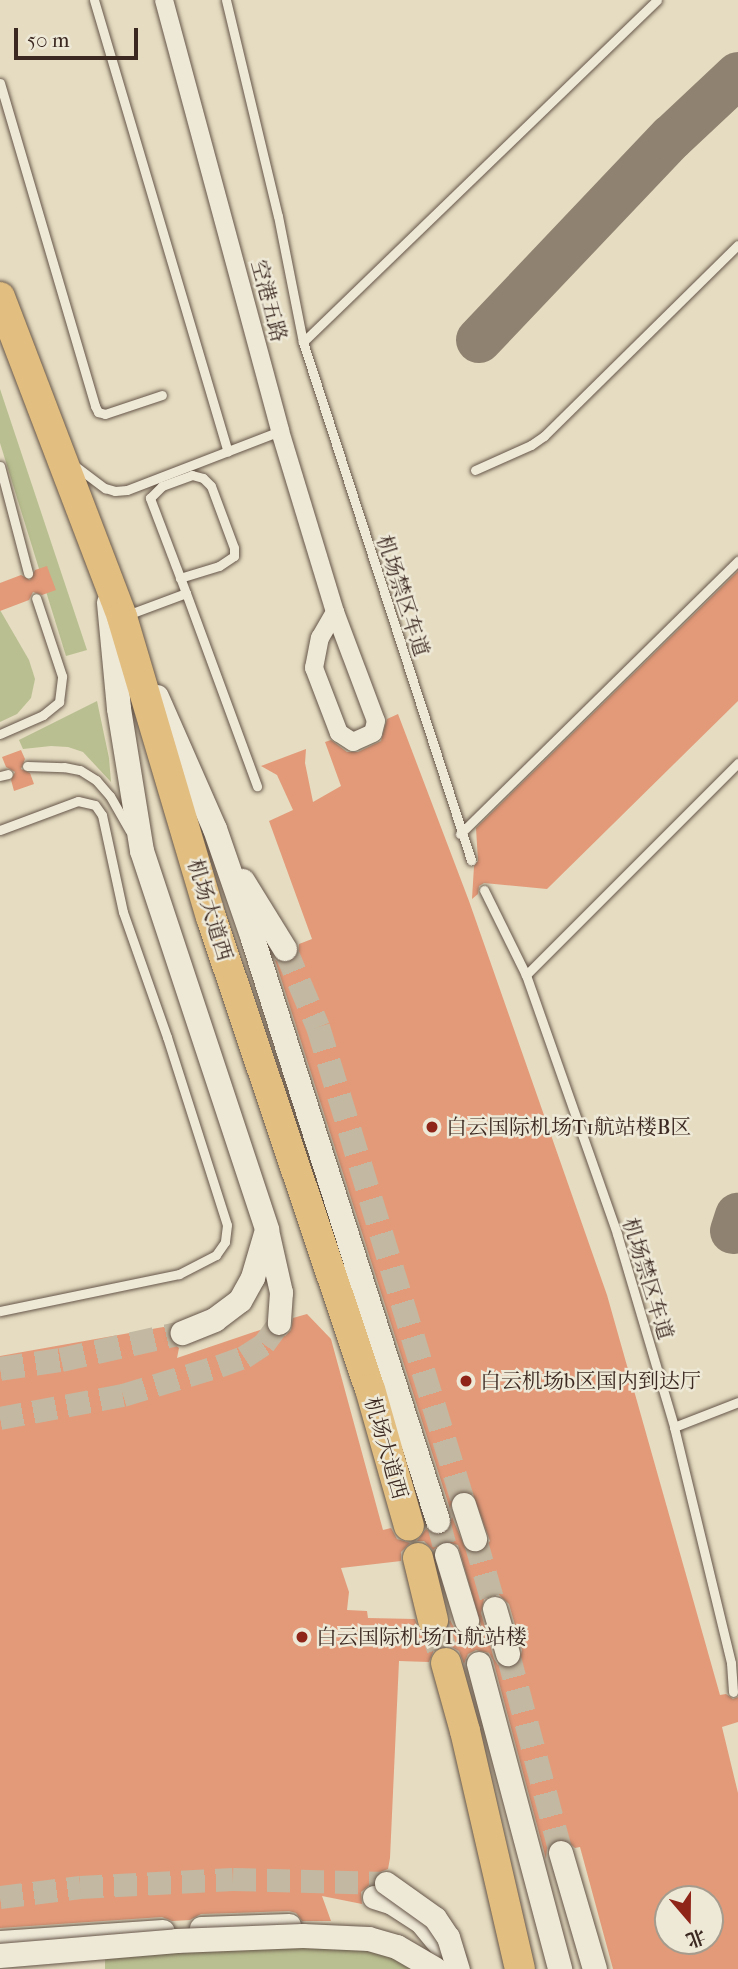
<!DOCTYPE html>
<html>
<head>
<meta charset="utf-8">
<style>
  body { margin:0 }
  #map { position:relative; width:738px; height:1969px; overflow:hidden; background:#e5dcc1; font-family:"IM FELL French Canon","Noto Serif SC",serif }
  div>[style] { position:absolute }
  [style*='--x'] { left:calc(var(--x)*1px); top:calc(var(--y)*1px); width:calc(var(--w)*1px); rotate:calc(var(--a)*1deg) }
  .green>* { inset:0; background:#b9bf90 }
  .taxiway>* { height:46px; margin:-23px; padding:0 23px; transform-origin:23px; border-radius:23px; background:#908271 }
  .building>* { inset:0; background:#e39a79 }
  .tertiary-tunnel>* { height:23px; margin-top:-11.5px; transform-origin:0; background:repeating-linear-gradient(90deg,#c3b8a1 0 23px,transparent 0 34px) }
  .secondary-tunnel>* { height:24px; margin-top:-12px; transform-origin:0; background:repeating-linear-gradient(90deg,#c3b8a1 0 24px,transparent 0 36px) }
  .trunk-tunnel>* { height:30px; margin-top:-15px; transform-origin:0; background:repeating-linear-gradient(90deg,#c3b8a1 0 30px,transparent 0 45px) }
  .roads { filter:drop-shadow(0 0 2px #665649) drop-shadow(0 0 2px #665649) }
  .service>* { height:9px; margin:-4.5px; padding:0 4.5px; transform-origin:4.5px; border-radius:4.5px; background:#eee8d7 }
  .minor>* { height:18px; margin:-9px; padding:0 9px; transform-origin:9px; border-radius:9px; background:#eee8d7 }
  .tertiary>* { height:23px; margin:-11.5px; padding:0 11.5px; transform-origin:11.5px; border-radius:11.5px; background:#eee8d7 }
  .secondary>* { height:24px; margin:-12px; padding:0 12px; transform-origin:12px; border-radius:12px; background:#eee8d7 }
  .trunk>* { height:30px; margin:-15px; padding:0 15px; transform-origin:15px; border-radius:15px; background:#e2be80 }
  .bridges { filter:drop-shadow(0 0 2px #665649) drop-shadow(0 0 2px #665649) }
  .tertiary-bridge>* { height:23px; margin:-11.5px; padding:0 11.5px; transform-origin:11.5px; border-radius:11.5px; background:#eee8d7 }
  .secondary-bridge>* { height:24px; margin:-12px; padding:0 12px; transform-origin:12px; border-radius:12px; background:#eee8d7 }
  .dots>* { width:19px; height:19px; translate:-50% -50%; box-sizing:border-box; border:4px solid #eee8d7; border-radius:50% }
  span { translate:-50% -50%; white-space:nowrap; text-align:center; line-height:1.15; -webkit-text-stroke:5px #eee8d7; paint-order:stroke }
  .street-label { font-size:21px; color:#3b2921 }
  .poi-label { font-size:21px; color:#3b2921 }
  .left { translate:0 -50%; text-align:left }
  .north { position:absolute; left:654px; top:1885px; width:70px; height:70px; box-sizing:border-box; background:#eee8d7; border:2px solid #a69c8e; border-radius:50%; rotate:160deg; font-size:19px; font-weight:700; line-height:28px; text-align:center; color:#3b2921 }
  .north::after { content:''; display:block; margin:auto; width:24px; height:32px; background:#8f2418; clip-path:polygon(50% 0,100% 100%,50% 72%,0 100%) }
  .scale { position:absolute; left:14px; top:28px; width:124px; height:32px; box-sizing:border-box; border:4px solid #3b2921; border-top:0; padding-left:9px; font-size:21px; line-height:24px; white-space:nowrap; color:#3b2921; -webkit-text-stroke:5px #eee8d7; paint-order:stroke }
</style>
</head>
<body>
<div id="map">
  <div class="green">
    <div style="clip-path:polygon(0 389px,87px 650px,66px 656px,0 443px)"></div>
    <div style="clip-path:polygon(0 610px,29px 660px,35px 679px,31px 698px,17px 714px,0 722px)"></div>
    <div style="clip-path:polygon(97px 701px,109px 758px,111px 782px,83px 752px,68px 747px,51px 746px,23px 749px,19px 740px)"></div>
    <div style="clip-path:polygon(257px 1946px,358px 1948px,402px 1955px,420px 1969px,105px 1969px,105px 1955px)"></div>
  </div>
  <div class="taxiway">
    <div style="--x:479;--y:340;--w:279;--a:-46.5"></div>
    <div style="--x:671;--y:138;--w:92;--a:-43.2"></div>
    <div style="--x:733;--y:1231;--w:16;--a:-72"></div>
  </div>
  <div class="building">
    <div style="clip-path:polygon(47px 566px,56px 590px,42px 595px,33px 592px,29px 600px,0 611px,0 583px,21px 575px,30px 580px,35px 570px)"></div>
    <div style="clip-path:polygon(738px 571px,738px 701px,547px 889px,484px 883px,479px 886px,478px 894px,472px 899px,474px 866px,478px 861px,476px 828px)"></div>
    <div style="clip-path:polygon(evenodd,398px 714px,469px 901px,607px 1295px,720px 1695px,726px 1694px,733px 1699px,738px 1697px,738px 1722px,722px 1727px,738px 1793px,738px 1969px,613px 1969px,580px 1847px,575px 1848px,565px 1839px,556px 1839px,547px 1849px,546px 1859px,493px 1660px,489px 1653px,476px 1650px,468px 1654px,464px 1664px,459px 1651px,450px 1646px,434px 1650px,429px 1662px,399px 1661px,390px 1858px,388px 1869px,375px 1874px,372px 1883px,361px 1892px,362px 1904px,322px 1896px,331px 1921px,302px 1921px,296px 1913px,289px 1911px,201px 1914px,190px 1920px,172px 1921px,162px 1917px,0 1928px,0 1356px,169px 1326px,168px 1339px,179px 1348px,177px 1358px,266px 1328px,272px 1335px,285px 1336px,291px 1330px,293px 1318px,307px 1314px,331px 1339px,383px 1530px,391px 1528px,397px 1539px,410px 1543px,401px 1552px,401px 1561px,341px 1568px,349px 1592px,347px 1610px,367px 1611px,368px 1618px,415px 1619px,420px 1632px,429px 1637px,445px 1633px,450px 1620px,456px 1631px,464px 1636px,477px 1632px,481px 1625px,458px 1545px,443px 1541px,433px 1550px,424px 1541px,417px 1541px,426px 1529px,436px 1536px,448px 1531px,452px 1517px,466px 1550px,480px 1553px,490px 1541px,473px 1494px,459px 1491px,453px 1496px,450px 1509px,275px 960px,285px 964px,292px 962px,298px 955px,299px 944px,312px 939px,269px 821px,293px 810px,277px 775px,261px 766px,306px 749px,305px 763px,313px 802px,341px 786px,325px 742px,331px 740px,347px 752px,358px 752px,381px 741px,387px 719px,398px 714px,498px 1594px,509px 1604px,522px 1650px,519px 1664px,511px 1668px,498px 1665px,494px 1659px,481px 1613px,484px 1599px,498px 1594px,398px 714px,668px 1899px,710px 1899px,710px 1941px,668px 1941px,668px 1899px)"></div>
    <div style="clip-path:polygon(21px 750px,25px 759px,21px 769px,30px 773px,34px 784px,14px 791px,11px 780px,15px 772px,6px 767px,2px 757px)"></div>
  </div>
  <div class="tertiary-tunnel">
    <div style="--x:0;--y:1418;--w:125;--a:-10.6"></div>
    <div style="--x:123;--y:1395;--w:100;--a:-16.8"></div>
    <div style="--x:219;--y:1366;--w:27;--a:-20"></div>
    <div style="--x:244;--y:1357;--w:24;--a:-33"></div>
    <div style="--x:264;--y:1344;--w:26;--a:-54"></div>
    <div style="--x:0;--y:1897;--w:81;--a:-7.1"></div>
    <div style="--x:80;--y:1887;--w:153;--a:-3"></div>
    <div style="--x:233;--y:1879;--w:153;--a:1.5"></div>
  </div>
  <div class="secondary-tunnel">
    <div style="--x:285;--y:949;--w:85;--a:67.1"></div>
    <div style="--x:318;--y:1027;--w:500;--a:73"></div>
    <div style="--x:0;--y:1369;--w:62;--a:-8.4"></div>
    <div style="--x:61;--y:1360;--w:124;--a:-12.6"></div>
    <div style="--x:438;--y:1521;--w:35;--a:75"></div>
    <div style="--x:475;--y:1539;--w:73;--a:74.1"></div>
    <div style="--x:467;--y:1621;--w:45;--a:74.4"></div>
    <div style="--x:508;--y:1654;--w:206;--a:75.1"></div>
  </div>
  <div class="trunk-tunnel">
    <div style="--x:433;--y:1620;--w:45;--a:73.2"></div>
  </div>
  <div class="roads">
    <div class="service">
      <div style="--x:94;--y:0;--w:471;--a:73.5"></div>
      <div style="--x:226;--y:0;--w:222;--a:76.5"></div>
      <div style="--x:278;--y:216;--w:128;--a:78.8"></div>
      <div style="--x:303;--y:342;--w:545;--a:72.03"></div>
      <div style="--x:0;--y:83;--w:337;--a:73.6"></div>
      <div style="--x:95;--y:406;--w:7;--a:63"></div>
      <div style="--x:98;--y:412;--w:7;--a:16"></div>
      <div style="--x:105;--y:414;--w:60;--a:-18.4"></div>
      <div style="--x:303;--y:342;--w:492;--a:-44"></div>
      <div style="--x:74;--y:465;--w:39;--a:37"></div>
      <div style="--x:105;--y:488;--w:10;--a:17"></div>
      <div style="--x:115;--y:491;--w:12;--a:-5"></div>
      <div style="--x:127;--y:490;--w:164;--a:-21.1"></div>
      <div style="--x:0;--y:466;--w:111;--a:75.3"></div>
      <div style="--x:475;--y:470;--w:61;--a:-24.1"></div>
      <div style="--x:531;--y:445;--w:16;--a:-35"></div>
      <div style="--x:544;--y:436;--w:272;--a:-44.6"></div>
      <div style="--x:186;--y:593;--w:206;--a:69.8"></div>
      <div style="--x:127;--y:615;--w:63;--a:-20.4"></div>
      <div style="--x:186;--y:593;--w:102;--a:-110.8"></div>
      <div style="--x:150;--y:498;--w:17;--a:-45"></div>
      <div style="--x:162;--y:486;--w:32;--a:-20"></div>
      <div style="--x:192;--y:475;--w:11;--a:15"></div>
      <div style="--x:203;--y:478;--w:11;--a:45"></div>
      <div style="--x:211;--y:486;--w:66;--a:69.6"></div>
      <div style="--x:234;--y:548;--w:8;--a:90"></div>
      <div style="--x:234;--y:556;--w:18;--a:146"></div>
      <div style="--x:219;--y:566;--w:41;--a:162.9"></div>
      <div style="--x:0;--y:734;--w:47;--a:-23.8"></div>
      <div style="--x:43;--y:715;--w:21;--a:-39"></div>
      <div style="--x:59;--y:702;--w:26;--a:-83"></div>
      <div style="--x:62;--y:676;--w:82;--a:-108.4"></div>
      <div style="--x:27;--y:766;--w:37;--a:2"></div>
      <div style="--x:64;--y:767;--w:16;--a:11"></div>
      <div style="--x:80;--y:770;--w:19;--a:32"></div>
      <div style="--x:96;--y:780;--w:21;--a:49"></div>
      <div style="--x:110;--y:796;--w:40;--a:60.3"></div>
      <div style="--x:0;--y:776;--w:8;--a:-14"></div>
      <div style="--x:0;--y:830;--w:83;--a:-20.4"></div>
      <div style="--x:78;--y:801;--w:17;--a:13"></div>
      <div style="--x:95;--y:805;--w:12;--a:55"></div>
      <div style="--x:102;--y:815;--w:99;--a:77.8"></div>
      <div style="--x:123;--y:912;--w:133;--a:70.6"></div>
      <div style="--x:167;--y:1037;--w:197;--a:72.3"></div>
      <div style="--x:227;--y:1225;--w:17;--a:97"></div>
      <div style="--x:225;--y:1242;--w:16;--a:125"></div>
      <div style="--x:216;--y:1255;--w:42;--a:152.8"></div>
      <div style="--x:179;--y:1274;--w:183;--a:168.3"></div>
      <div style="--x:460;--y:834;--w:390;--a:-44.5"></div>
      <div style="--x:484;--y:890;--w:95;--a:63.7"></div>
      <div style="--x:526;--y:975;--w:275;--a:70.6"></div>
      <div style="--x:617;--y:1234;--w:201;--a:73.5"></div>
      <div style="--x:674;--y:1427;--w:243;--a:76.4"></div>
      <div style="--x:731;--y:1663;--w:29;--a:86"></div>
      <div style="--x:526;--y:975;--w:300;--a:-45"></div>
      <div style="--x:674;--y:1427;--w:69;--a:-21.3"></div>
    </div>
    <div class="minor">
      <div style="--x:164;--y:0;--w:446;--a:74.9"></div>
      <div style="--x:280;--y:431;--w:189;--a:73.1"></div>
      <div style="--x:335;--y:612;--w:116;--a:69.4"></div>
      <div style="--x:376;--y:721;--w:12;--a:104"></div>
      <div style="--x:373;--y:733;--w:22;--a:156"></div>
      <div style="--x:353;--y:742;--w:17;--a:-147"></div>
      <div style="--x:339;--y:733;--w:70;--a:-111"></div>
      <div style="--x:314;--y:668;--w:31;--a:-79"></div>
      <div style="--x:320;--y:638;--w:30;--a:-60"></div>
    </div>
    <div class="tertiary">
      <div style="--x:267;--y:1230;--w:64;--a:77.3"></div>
      <div style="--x:281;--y:1292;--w:31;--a:94"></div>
      <div style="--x:374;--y:1897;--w:19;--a:18"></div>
      <div style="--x:392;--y:1903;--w:35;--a:33"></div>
      <div style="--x:421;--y:1922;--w:50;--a:50.6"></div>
      <div style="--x:201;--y:1928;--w:88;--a:-2"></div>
      <div style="--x:0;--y:1942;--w:163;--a:-3.9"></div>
    </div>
    <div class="secondary">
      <div style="--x:109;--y:603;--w:106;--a:84.6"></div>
      <div style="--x:119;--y:709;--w:144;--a:80.8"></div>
      <div style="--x:142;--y:851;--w:399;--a:71.7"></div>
      <div style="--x:267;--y:1230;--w:50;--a:106.3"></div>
      <div style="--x:253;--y:1278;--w:26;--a:119"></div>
      <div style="--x:240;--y:1301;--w:31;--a:143"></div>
      <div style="--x:215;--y:1320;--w:35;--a:158"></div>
      <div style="--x:157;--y:697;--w:144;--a:66.3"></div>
      <div style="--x:215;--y:829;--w:113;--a:70.9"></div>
      <div style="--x:252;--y:936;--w:614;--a:72.36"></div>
      <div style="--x:243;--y:881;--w:80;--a:58.3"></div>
      <div style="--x:464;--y:1505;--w:36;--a:72"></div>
      <div style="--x:447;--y:1555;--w:69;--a:73.1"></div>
      <div style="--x:495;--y:1609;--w:47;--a:73.9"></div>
      <div style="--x:479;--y:1664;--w:316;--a:75.1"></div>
      <div style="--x:561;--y:1853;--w:121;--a:73.7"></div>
    </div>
    <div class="trunk">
      <div style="--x:0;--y:297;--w:342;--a:69.1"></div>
      <div style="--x:122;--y:617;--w:313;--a:73.5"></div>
      <div style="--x:211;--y:917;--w:498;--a:71.4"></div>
      <div style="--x:370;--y:1389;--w:142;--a:74.1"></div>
      <div style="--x:418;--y:1558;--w:64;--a:76.4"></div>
      <div style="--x:446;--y:1663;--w:71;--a:74.4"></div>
      <div style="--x:465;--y:1731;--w:244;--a:77"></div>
    </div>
  </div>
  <div class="bridges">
    <div class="tertiary-bridge">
      <div style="--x:386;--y:1883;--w:60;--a:35.5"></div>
      <div style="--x:435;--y:1918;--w:23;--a:56"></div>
      <div style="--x:448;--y:1937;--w:34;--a:73"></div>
    </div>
    <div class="secondary-bridge">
      <div style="--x:0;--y:1956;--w:178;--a:-4.8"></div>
      <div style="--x:177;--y:1941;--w:126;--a:-2.3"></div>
      <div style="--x:303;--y:1936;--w:66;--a:2.6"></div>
      <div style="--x:369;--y:1939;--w:29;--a:16"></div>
      <div style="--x:397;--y:1947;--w:44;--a:30.1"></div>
    </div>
  </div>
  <div class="dots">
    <div style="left:432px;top:1127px;background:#8f2418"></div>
    <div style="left:466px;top:1381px;background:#8f2418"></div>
    <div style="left:302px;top:1637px;background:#8f2418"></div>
  </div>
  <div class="street-label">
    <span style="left:269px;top:301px;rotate:75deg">空港五路</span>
    <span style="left:403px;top:596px;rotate:72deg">机场禁区车道</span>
    <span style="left:210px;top:910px;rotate:73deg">机场大道西</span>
    <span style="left:648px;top:1279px;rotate:73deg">机场禁区车道</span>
    <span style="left:386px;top:1448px;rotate:74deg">机场大道西</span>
  </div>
  <div class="poi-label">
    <span class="left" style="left:446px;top:1127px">白云国际机场T1航站楼B区</span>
    <span class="left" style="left:480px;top:1381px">白云机场b区国内到达厅</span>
    <span class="left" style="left:316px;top:1637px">白云国际机场T1航站楼</span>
  </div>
  <div class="north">北</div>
  <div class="scale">50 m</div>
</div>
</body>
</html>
